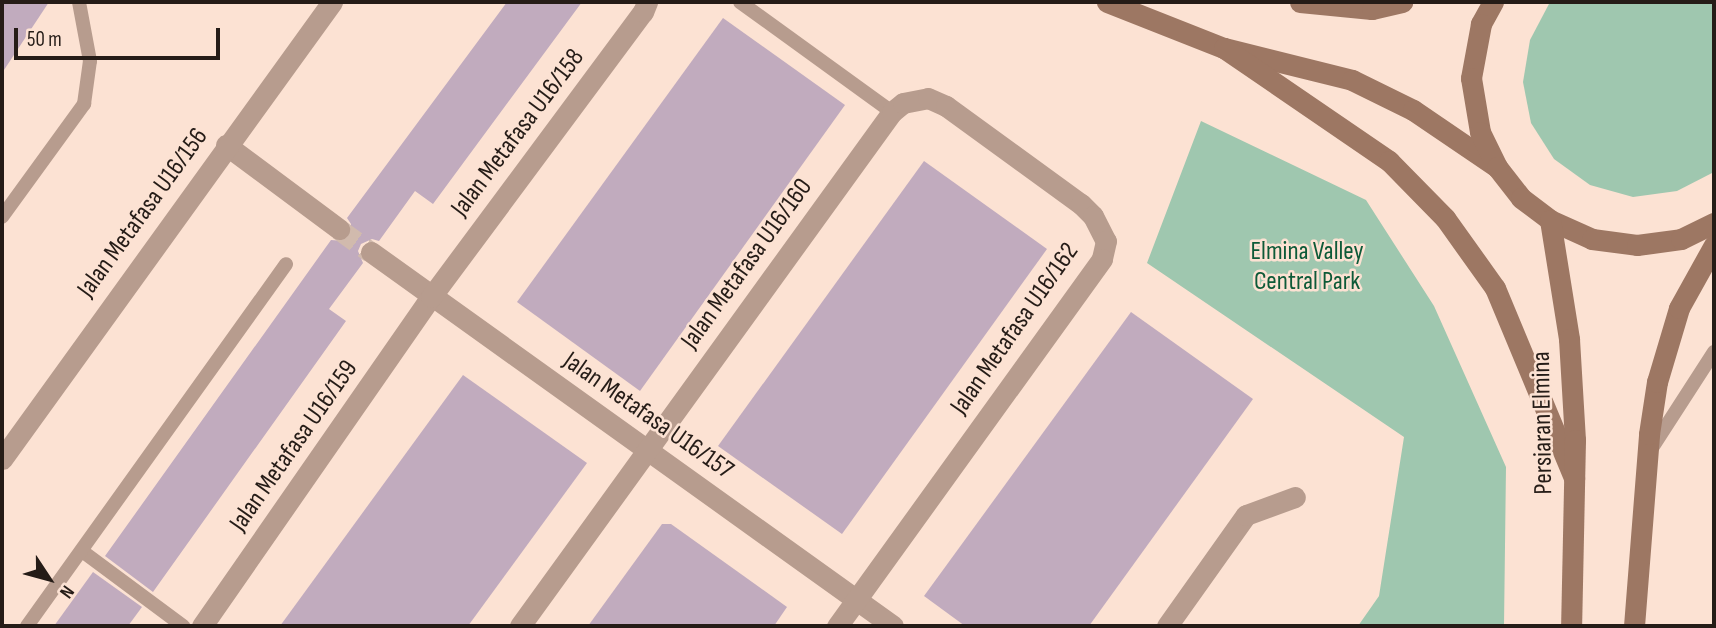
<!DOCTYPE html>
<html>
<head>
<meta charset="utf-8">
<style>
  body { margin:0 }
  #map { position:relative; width:1716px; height:628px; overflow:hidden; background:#fce2d3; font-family:"Sofia Sans Condensed",sans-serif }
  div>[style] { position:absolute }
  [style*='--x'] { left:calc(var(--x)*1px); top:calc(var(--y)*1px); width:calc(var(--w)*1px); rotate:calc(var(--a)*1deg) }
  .green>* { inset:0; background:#9fc7af }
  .building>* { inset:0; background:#c1abbe }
  .minor-tunnel>* { height:21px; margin-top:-10.5px; transform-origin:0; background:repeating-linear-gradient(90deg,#d1baad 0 21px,transparent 0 31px) }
  .service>* { height:14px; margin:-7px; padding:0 7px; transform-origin:7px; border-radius:7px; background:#b79c8e }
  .minor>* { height:21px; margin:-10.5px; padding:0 10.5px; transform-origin:10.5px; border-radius:10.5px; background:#b79c8e }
  .tertiary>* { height:21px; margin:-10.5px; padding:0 10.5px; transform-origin:10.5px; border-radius:10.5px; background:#b79c8e }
  .secondary>* { height:21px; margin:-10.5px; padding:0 10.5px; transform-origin:10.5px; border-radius:10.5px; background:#9d7763 }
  span { translate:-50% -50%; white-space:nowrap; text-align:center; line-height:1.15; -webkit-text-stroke:5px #fce2d3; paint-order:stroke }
  .street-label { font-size:26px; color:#251c17 }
  .park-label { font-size:26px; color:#0d5a38 }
  .frame { position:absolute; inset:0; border:4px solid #251c17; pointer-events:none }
  .north { position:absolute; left:14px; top:544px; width:70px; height:70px; -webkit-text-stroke:5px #fce2d3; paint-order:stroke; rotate:126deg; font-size:19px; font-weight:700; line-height:28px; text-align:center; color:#251c17 }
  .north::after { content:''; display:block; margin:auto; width:24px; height:32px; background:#251c17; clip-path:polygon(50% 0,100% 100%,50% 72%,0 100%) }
  .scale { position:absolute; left:14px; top:28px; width:206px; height:32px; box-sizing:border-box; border:4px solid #251c17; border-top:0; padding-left:9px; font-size:21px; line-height:24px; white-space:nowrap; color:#251c17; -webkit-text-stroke:5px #fce2d3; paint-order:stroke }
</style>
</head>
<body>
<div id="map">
  <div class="green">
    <div style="clip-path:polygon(1550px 2px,1714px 2px,1714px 172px,1677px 191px,1633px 197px,1590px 185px,1554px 159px,1531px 123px,1523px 82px,1530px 40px)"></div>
    <div style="clip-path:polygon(1201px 121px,1366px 200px,1434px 306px,1506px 467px,1504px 626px,1358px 626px,1379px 596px,1404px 437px,1147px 263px)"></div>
  </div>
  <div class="building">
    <div style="clip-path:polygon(2px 2px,49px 2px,2px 73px)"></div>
    <div style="clip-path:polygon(507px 2px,582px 2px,433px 204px,415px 191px,379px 241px,372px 239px,361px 244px,358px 251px,363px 263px,329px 309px,346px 321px,153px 592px,105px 556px,331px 240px,344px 241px,350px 236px,351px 224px,347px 218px)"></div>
    <div style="clip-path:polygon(723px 18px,845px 105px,640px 391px,517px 302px)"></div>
    <div style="clip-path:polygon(924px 161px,1047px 249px,842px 534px,718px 446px)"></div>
    <div style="clip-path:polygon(1131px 312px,1253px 399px,1089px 626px,965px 626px,924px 596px)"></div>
    <div style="clip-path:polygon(463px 375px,587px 463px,468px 626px,280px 626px)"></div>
    <div style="clip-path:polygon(662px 524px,671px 524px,787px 607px,774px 626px,588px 626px)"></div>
    <div style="clip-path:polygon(93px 572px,142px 607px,128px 626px,54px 626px)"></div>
  </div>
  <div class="minor-tunnel">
    <div style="--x:339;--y:229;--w:39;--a:36"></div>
  </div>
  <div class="service">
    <div style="--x:740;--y:2;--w:188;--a:35.9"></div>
    <div style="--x:2;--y:217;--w:140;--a:-54"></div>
    <div style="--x:84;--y:104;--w:43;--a:-82.1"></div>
    <div style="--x:90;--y:61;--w:60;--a:-100.6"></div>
    <div style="--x:1650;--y:451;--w:118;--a:-57.1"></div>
    <div style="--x:82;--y:551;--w:126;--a:36.6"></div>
    <div style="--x:27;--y:626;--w:445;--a:-54.4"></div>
  </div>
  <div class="minor">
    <div style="--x:226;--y:145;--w:141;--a:36.6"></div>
    <div style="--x:371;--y:252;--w:642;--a:35.62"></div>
    <div style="--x:202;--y:626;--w:401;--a:-55.2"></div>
    <div style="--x:431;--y:297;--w:355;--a:-53.4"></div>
    <div style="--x:643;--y:12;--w:11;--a:-68"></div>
    <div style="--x:520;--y:626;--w:634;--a:-54.11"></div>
    <div style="--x:892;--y:112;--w:14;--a:-39"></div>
    <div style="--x:903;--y:103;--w:25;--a:-11"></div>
    <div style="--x:928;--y:98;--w:20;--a:24"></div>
    <div style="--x:946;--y:106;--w:167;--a:36"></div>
    <div style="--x:1081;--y:204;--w:17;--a:45"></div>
    <div style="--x:1093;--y:216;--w:28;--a:63"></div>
    <div style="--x:1106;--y:241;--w:18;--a:103"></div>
    <div style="--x:1102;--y:259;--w:453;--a:125.8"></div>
    <div style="--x:1167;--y:626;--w:136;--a:-54.6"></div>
    <div style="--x:1246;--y:515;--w:52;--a:-20.2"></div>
  </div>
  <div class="tertiary">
    <div style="--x:2;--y:459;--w:564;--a:-54.17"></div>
  </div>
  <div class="secondary">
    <div style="--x:1107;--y:2;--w:126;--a:21.5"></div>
    <div style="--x:1224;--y:48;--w:132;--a:14"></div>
    <div style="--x:1352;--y:80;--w:68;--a:26.2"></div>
    <div style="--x:1413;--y:110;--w:102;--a:34.2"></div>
    <div style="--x:1300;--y:2;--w:72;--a:5.6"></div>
    <div style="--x:1372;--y:9;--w:31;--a:-13"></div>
    <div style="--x:1493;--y:2;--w:25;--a:119"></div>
    <div style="--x:1481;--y:24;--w:55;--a:100.5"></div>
    <div style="--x:1471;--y:78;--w:55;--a:80.5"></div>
    <div style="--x:1480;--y:132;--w:39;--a:64"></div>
    <div style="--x:1497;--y:167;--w:39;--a:52"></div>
    <div style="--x:1521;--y:198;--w:36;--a:37"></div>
    <div style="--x:1550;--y:220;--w:46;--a:24.3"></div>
    <div style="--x:1592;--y:239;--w:45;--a:7.6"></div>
    <div style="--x:1637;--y:245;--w:44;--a:-7.8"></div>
    <div style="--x:1681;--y:239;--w:37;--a:-26"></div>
    <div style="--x:1224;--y:48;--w:200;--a:34.4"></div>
    <div style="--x:1389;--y:161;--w:80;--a:45.5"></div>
    <div style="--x:1445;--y:218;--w:86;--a:54.5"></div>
    <div style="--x:1495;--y:288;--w:206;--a:67.4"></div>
    <div style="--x:1550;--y:220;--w:121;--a:80.9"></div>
    <div style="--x:1569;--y:339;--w:101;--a:86.6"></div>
    <div style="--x:1575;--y:440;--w:186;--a:91.2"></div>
    <div style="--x:1634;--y:626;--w:193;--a:-85.5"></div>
    <div style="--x:1649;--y:434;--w:53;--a:-81.3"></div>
    <div style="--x:1657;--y:382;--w:77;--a:-73.4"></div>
    <div style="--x:1679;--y:308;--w:72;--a:-60.9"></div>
  </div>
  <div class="street-label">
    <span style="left:518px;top:133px;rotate:-53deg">Jalan Metafasa U16/158</span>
    <span style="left:143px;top:213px;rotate:-54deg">Jalan Metafasa U16/156</span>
    <span style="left:747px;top:264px;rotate:-54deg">Jalan Metafasa U16/160</span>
    <span style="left:1015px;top:329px;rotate:-55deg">Jalan Metafasa U16/162</span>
    <span style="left:648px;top:416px;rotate:35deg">Jalan Metafasa U16/157</span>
    <span style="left:1543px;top:423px;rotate:-91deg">Persiaran Elmina</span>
    <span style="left:294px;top:446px;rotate:-55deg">Jalan Metafasa U16/159</span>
  </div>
  <div class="park-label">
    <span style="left:1307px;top:267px">Elmina Valley<br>Central Park</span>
  </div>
  <div class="frame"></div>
  <div class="north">N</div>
  <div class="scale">50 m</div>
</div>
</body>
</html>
